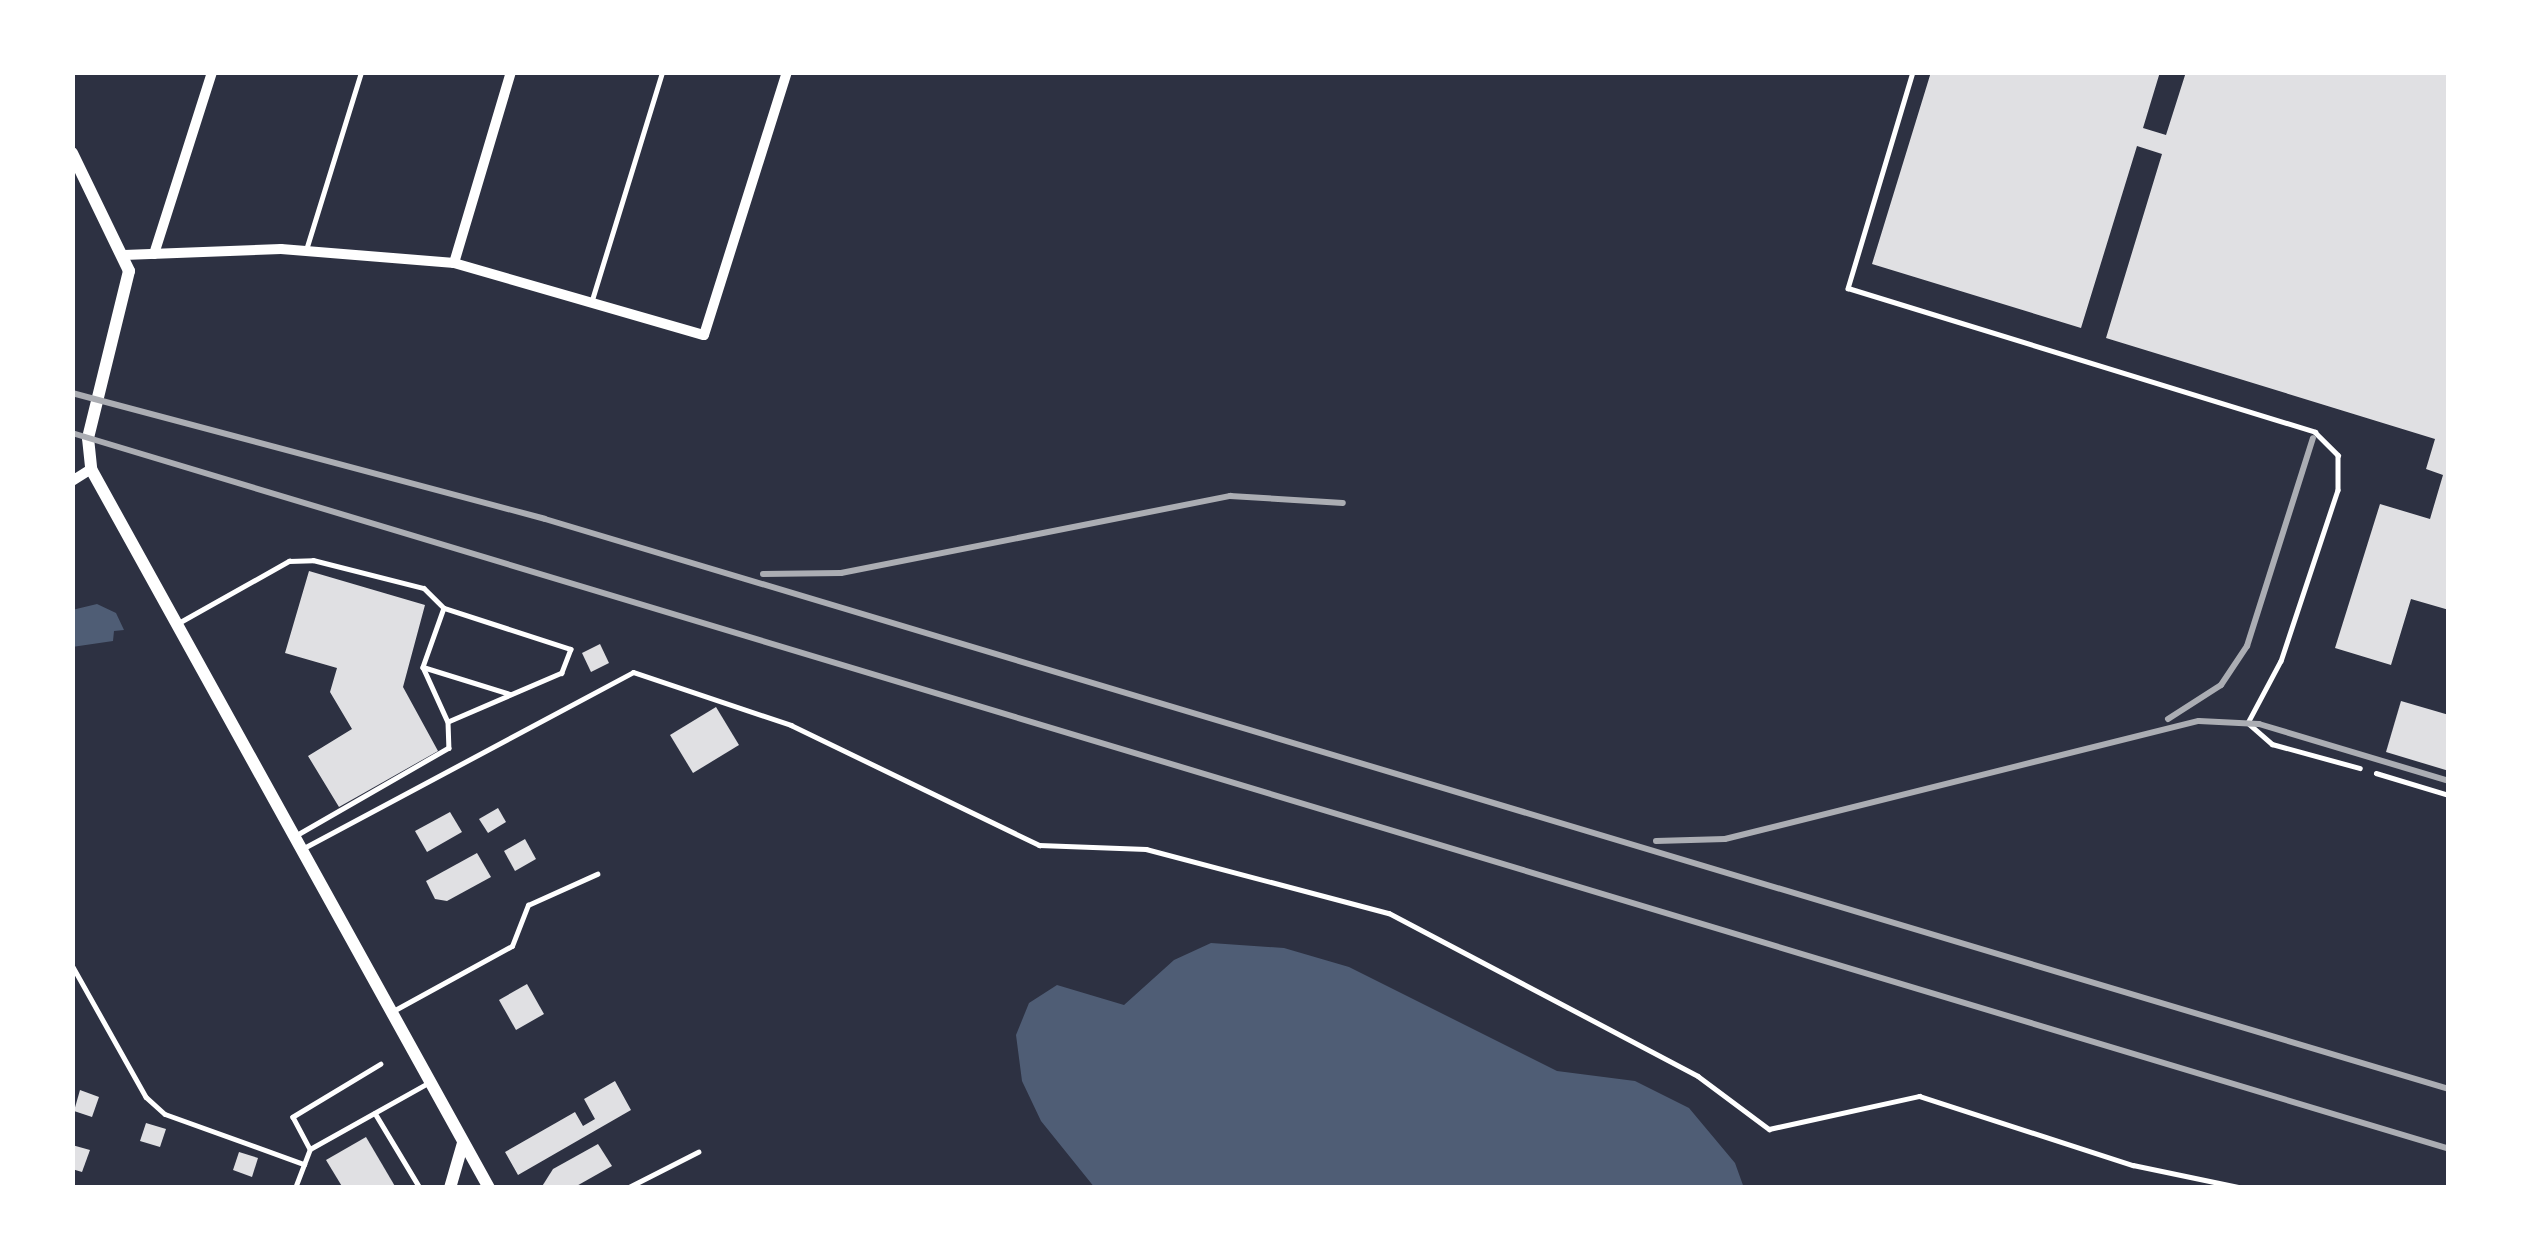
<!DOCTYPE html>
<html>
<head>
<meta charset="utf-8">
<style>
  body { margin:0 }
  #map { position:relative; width:2521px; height:1260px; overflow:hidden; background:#2d3142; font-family:"Roboto Condensed",sans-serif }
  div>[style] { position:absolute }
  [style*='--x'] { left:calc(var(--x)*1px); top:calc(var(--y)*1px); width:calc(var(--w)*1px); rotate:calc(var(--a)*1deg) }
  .water>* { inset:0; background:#4f5d75 }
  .building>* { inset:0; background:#e0e0e3 }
  .service>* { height:4.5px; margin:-2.25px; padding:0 2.25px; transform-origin:2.25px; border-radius:2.25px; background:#fff }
  .minor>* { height:10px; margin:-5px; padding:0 5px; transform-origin:5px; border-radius:5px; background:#fff }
  .tertiary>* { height:12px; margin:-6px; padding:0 6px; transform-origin:6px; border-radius:6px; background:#fff }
  .rail>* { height:6px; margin:-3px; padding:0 3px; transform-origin:3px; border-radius:3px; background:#abadb3 }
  span { translate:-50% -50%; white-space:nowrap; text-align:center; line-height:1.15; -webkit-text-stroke:12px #fff; paint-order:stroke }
  .frame { position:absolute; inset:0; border:75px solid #fff; pointer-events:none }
</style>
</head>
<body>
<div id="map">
  <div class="water">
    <div style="clip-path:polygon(97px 604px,116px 613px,124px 630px,114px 631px,113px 641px,72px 647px,72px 610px)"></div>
    <div style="clip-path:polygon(1211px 943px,1284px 948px,1349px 967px,1557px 1071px,1635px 1081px,1689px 1108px,1735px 1163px,1744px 1188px,1095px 1188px,1041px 1121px,1022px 1081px,1016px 1035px,1029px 1003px,1057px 985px,1124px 1005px,1174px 960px)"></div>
  </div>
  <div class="building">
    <div style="clip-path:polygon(1931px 72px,2160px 72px,2143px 128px,2166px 135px,2186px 72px,2449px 72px,2449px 610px,2411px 599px,2391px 665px,2335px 648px,2380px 504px,2430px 519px,2443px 475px,2426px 469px,2435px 439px,2106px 338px,2162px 154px,2137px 146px,2081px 328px,1872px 264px)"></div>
    <div style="clip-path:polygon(309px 571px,425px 605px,403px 687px,438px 751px,339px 807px,308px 756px,352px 729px,330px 692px,337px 668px,285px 653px)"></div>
    <div style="clip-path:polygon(600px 644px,609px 663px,591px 672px,582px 653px)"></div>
    <div style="clip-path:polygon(2401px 701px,2449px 715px,2449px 771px,2386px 752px)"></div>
    <div style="clip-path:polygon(716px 707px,739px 745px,693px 773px,670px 735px)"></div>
    <div style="clip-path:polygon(498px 808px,506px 822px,488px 833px,479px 819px)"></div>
    <div style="clip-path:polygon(450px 812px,462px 832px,427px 852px,415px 831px)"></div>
    <div style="clip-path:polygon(525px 839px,536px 859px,515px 871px,504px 851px)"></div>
    <div style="clip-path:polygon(477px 853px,491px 877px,447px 901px,435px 899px,426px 881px)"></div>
    <div style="clip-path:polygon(527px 984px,544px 1014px,516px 1030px,499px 1000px)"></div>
    <div style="clip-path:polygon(615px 1081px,631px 1110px,518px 1175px,505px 1152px,575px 1112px,583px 1126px,595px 1119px,584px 1099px)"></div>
    <div style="clip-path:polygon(80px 1090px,99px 1097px,92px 1117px,74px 1111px)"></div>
    <div style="clip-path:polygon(146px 1123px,166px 1129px,160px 1147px,140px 1141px)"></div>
    <div style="clip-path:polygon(366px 1137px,396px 1188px,343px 1188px,326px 1160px)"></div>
    <div style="clip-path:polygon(598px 1144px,612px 1166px,573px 1188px,541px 1188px,553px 1169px)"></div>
    <div style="clip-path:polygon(72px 1145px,90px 1150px,82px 1172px,72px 1169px)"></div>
    <div style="clip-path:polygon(239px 1152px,258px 1158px,252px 1177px,233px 1170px)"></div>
  </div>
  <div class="service">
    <div style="--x:1913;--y:72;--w:226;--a:106.7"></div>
    <div style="--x:1848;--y:288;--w:489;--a:17.1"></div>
    <div style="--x:2315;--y:432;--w:33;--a:45"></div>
    <div style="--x:2338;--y:455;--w:35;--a:90"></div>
    <div style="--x:2338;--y:490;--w:180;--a:108.4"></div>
    <div style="--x:2281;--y:661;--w:70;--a:118"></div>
    <div style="--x:2248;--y:723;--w:32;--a:41"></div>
    <div style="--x:2272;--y:744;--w:91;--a:15.3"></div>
    <div style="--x:306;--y:250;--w:186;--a:-72.8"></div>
    <div style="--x:592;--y:300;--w:239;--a:-72.9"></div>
    <div style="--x:444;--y:608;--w:63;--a:109.6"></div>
    <div style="--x:423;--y:667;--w:58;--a:65.6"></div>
    <div style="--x:182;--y:621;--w:123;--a:-29.3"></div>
    <div style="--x:289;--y:561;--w:24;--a:-2"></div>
    <div style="--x:313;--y:560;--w:114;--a:14.2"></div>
    <div style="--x:424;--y:588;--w:28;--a:45"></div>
    <div style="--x:444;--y:608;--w:133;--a:17.9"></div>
    <div style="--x:571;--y:649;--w:26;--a:111"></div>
    <div style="--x:562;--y:673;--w:124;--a:156.7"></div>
    <div style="--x:448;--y:722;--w:26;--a:88"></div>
    <div style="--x:449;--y:748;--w:174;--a:150.1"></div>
    <div style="--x:423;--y:667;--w:91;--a:17.2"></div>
    <div style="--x:2376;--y:773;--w:76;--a:16.8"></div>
    <div style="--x:302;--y:849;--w:375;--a:-28.1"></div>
    <div style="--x:633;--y:672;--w:167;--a:18.5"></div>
    <div style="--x:791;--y:725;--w:276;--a:25.8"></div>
    <div style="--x:1039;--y:845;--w:107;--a:2.1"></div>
    <div style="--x:1146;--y:849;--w:251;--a:14.8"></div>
    <div style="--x:1389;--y:913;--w:349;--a:27.8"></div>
    <div style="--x:1698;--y:1076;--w:89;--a:36.7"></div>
    <div style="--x:1769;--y:1129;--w:154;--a:-12.4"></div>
    <div style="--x:1919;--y:1096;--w:225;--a:17.9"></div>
    <div style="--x:2133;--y:1165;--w:112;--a:11.8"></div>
    <div style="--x:72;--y:965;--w:151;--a:60.7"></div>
    <div style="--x:146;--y:1097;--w:25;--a:42"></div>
    <div style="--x:165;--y:1114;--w:148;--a:19.8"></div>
    <div style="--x:395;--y:1010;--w:133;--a:-28.7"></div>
    <div style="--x:512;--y:946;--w:44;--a:-68.7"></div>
    <div style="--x:528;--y:905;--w:76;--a:-24.2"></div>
    <div style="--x:381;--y:1064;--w:103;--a:148.9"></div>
    <div style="--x:293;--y:1117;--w:36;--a:62"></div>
    <div style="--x:310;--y:1149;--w:137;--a:-29.2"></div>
    <div style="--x:375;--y:1113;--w:87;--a:59"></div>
    <div style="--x:295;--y:1188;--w:42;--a:-69"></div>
    <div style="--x:627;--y:1188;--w:80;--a:-26.9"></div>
  </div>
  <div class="minor">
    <div style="--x:154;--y:254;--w:191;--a:-72.3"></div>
    <div style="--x:124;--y:255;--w:157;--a:-2.2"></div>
    <div style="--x:281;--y:249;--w:174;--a:4.6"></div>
    <div style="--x:454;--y:263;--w:260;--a:16.1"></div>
    <div style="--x:704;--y:335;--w:276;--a:-72.5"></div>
    <div style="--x:454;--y:263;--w:199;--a:-73.4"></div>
    <div style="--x:72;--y:481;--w:22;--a:-32"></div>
  </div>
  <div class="tertiary">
    <div style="--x:72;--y:153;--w:131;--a:64.2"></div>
    <div style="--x:129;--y:271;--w:172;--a:103.8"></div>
    <div style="--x:88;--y:438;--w:31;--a:84"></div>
    <div style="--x:91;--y:469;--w:822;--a:61.03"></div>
    <div style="--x:450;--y:1188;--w:47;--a:-73.9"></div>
  </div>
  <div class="rail">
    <div style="--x:72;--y:393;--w:489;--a:14.9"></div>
    <div style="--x:545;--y:519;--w:1987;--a:16.67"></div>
    <div style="--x:72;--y:433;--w:2482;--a:16.76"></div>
    <div style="--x:763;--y:574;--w:78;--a:-0.7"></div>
    <div style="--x:841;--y:573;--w:397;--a:-11.2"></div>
    <div style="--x:1230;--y:496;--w:113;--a:3.5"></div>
    <div style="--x:2168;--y:719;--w:63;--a:-32.7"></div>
    <div style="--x:2221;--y:685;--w:47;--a:-56.3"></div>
    <div style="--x:2247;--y:646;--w:218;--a:-72.4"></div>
    <div style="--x:1656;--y:841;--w:69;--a:-1.7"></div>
    <div style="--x:1725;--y:839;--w:488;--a:-14"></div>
    <div style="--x:2199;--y:721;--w:60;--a:2.9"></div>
    <div style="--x:2259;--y:724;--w:198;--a:16.7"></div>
  </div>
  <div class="frame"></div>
</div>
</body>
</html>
